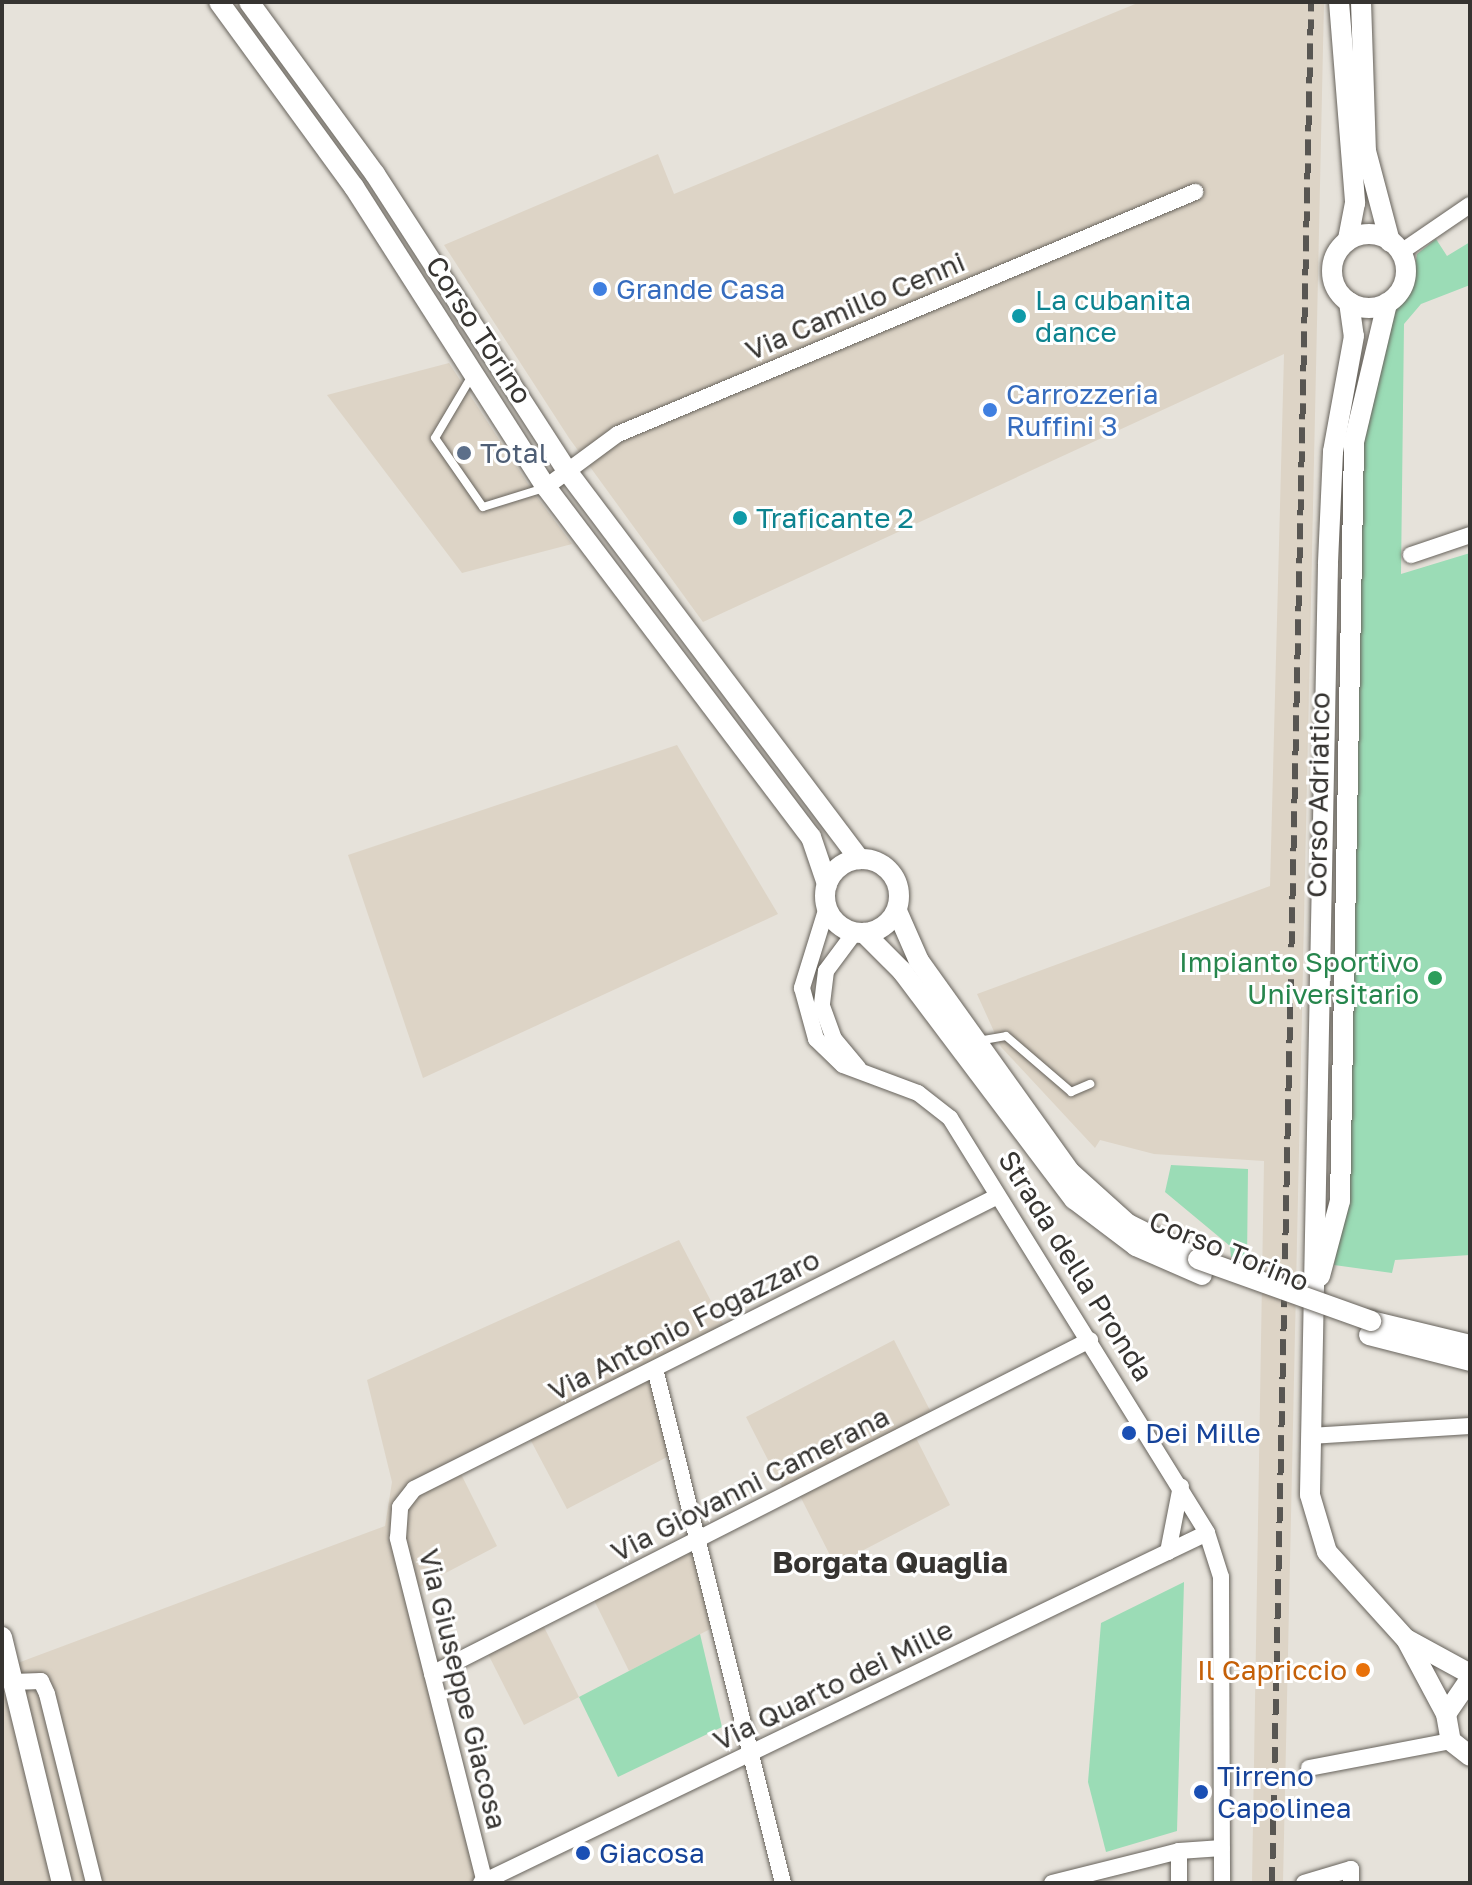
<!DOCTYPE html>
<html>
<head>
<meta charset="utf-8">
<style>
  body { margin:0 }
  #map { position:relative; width:1472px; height:1885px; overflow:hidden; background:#e6e2da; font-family:"Golos Text",sans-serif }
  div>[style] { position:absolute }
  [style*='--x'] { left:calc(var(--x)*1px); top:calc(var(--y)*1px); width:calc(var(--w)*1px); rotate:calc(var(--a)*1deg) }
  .built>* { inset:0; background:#ddd4c6 }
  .green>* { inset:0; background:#9bdcb6 }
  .roads { filter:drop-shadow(0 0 2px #67635c) drop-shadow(0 0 2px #67635c) }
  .service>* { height:8px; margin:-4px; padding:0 4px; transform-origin:4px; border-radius:4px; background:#fff }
  .minor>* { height:16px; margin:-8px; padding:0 8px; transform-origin:8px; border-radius:8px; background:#fff }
  .tertiary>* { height:20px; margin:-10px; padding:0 10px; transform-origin:10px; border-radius:10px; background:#fff }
  .tertiary>.ring { margin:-10px; padding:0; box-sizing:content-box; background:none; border:20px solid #fff; border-radius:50% }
  .rail>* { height:6px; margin-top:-3px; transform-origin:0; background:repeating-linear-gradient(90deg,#585652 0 16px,transparent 0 24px) }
  .bridges { filter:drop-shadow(0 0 2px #67635c) drop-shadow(0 0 2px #67635c) }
  .tertiary-bridge>* { height:20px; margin:-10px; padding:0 10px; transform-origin:10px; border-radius:10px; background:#fff }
  .dots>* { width:22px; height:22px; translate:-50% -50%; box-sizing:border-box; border:4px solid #fff; border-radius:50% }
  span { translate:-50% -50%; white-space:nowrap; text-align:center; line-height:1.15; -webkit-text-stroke:6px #fff; paint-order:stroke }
  .shop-label { font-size:28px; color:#366cbe }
  .left { translate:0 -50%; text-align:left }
  .culture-label { font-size:28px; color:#0d838f }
  .street-label { font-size:28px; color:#363431 }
  .service-label { font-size:28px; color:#4e5e75 }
  .leisure-label { font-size:28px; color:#27864d }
  .right { translate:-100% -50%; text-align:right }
  .transit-label { font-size:28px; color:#164399 }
  .food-label { font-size:28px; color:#c56008 }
  .neighbourhood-label { font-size:30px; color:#363431; font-weight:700 }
  .frame { position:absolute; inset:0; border:4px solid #363431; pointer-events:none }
</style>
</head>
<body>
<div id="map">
  <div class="built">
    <div style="clip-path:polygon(1140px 2px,1324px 2px,1283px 1883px,1252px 1883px,1264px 1161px,1154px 1154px,1100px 1140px,1095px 1148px,1001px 1047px,977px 994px,1270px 886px,1284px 354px,703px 622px,569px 438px,444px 245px,658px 154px,674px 194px)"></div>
    <div style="clip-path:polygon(449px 363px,534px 493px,572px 544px,462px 573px,327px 395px)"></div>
    <div style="clip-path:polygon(677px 745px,778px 914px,423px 1078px,348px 855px)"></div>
    <div style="clip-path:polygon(679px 1240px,724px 1326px,648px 1365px,669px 1456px,567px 1509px,530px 1439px,461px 1474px,497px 1546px,417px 1588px,485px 1883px,70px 1883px,15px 1664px,385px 1526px,392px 1482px,367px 1380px)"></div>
    <div style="clip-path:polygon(894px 1340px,937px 1424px,915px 1436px,950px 1505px,835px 1565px,799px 1494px,788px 1499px,746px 1417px)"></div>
    <div style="clip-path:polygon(693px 1547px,714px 1627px,629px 1671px,593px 1598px)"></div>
    <div style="clip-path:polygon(542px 1623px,579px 1697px,524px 1725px,487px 1652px)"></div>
    <div style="clip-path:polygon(2px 1684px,55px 1883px,2px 1882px)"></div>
  </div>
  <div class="green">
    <div style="clip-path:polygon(1436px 239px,1447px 256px,1470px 242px,1470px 285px,1421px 304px,1404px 324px,1401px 574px,1470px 553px,1470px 1255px,1395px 1260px,1392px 1273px,1334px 1265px,1349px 1191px,1357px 465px,1395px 307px,1411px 291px,1417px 254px)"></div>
    <div style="clip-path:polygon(1171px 1165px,1248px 1169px,1247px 1262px,1231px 1257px,1230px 1246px,1165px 1192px)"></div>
    <div style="clip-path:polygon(1184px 1582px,1177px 1831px,1106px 1852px,1088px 1782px,1101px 1623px)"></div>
    <div style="clip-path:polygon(700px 1634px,722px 1727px,618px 1777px,579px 1697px)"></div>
  </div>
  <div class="roads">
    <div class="service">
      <div style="--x:473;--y:374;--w:74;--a:120.7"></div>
      <div style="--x:435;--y:438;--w:84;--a:55.2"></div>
      <div style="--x:483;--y:507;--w:64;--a:-17.3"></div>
      <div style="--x:978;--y:1041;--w:28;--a:-10"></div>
      <div style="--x:1006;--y:1036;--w:86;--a:40.7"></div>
      <div style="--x:1071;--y:1092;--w:21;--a:-23"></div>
    </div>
    <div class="minor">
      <div style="--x:1401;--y:252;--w:83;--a:-34.3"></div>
      <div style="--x:546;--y:487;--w:89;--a:-36.4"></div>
      <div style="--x:618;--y:434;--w:626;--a:-22.75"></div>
      <div style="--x:1411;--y:555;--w:62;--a:-18.7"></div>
      <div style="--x:827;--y:907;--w:85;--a:107.2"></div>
      <div style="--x:802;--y:988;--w:53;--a:74.6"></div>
      <div style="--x:816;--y:1039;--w:37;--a:44"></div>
      <div style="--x:843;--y:1065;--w:80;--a:20.5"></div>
      <div style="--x:918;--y:1093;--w:41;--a:38"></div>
      <div style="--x:950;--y:1118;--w:488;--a:58.2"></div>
      <div style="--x:1207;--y:1533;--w:46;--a:72.3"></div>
      <div style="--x:1221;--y:1577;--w:306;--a:89.8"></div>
      <div style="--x:855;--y:932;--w:49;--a:126.6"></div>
      <div style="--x:826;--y:971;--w:35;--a:97"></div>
      <div style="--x:822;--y:1006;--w:35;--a:70"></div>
      <div style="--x:834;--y:1039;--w:38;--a:50"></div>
      <div style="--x:655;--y:1369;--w:530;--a:76.02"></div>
      <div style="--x:1310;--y:1436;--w:160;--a:-3.6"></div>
      <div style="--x:1168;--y:1552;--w:67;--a:-78.9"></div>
      <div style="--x:432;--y:1674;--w:738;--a:-26.91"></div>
      <div style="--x:13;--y:1682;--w:28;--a:-2"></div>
      <div style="--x:41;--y:1681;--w:14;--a:65"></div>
      <div style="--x:47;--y:1694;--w:195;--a:76"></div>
      <div style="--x:1309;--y:1768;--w:145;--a:-10.8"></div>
      <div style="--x:1179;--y:1851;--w:32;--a:90"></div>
      <div style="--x:481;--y:1883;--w:806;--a:-25.74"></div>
      <div style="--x:485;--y:1883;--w:356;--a:-104.2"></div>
      <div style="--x:398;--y:1538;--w:31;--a:-86"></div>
      <div style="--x:400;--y:1507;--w:23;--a:-52"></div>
      <div style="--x:414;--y:1489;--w:653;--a:-26.64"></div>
      <div style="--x:1052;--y:1883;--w:131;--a:-14.1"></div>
      <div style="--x:1179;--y:1851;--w:43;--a:-4"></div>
      <div style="--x:1304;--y:1883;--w:49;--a:-16.6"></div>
      <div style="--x:1351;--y:1869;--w:14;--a:90"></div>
    </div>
    <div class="tertiary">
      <div style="--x:219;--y:2;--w:229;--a:53.9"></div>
      <div style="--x:354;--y:187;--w:356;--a:57.4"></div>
      <div style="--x:546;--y:487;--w:439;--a:52.9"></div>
      <div style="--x:811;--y:837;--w:50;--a:71.2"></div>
      <div style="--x:249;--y:2;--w:213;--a:53.8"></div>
      <div style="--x:375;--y:174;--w:354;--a:57.1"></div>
      <div style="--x:567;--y:471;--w:486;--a:53"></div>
      <div style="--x:1339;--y:2;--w:202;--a:85.4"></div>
      <div style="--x:1355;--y:203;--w:38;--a:101"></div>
      <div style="--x:1361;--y:2;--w:149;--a:88.1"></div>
      <div style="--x:1366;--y:151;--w:94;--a:75.2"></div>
      <div class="ring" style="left:1332px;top:234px;width:54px;height:54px"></div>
      <div style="--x:1349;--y:302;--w:34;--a:82"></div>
      <div style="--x:1354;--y:336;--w:118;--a:100.3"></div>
      <div style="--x:1333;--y:452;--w:112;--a:92.6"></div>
      <div style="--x:1328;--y:564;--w:931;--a:91.11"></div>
      <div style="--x:1310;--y:1495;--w:59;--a:73.4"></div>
      <div style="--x:1327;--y:1552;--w:118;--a:47.8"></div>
      <div style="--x:1406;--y:1639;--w:85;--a:61.9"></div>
      <div class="ring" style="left:825px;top:859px;width:54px;height:54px"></div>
      <div style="--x:897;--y:911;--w:55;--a:66.3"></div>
      <div style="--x:919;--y:961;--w:259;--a:54.4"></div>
      <div style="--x:1070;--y:1172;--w:78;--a:41.9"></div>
      <div style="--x:1128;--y:1224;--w:78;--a:26.6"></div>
      <div style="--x:864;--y:933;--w:54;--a:45"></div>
      <div style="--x:902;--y:971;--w:286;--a:53"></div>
      <div style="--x:1074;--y:1199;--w:78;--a:37.2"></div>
      <div style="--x:1136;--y:1246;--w:72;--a:23.7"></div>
      <div style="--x:1320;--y:1276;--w:78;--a:-75.1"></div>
      <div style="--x:1340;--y:1201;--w:759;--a:-88.94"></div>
      <div style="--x:1354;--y:442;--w:143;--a:-76.6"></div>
      <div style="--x:1371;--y:1321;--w:102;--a:13.6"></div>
      <div style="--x:1369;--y:1335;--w:104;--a:14.4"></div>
      <div style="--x:2;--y:1637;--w:253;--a:76.3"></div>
      <div style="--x:1408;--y:1640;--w:71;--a:28.7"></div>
      <div style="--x:1470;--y:1679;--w:42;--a:124.4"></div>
      <div style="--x:1446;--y:1714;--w:27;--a:80"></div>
      <div style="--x:1451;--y:1741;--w:24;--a:38"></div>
    </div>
  </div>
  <div class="rail">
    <div style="--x:1272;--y:1883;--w:1881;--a:-88.81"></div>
  </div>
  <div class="bridges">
    <div class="tertiary-bridge">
      <div style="--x:1198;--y:1259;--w:184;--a:19.7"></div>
    </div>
  </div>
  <div class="dots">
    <div style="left:600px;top:289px;background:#3f7fe0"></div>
    <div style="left:1019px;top:316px;background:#0f9aa8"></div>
    <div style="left:990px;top:410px;background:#3f7fe0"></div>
    <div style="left:464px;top:453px;background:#5c6f8a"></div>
    <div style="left:740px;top:518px;background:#0f9aa8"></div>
    <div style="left:1435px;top:978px;background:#2e9e5b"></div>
    <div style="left:1129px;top:1433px;background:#1a4fb4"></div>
    <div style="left:1363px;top:1670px;background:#e8710a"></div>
    <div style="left:1201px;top:1792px;background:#1a4fb4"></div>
    <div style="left:583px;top:1853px;background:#1a4fb4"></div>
  </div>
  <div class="shop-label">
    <span class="left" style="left:616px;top:289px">Grande Casa</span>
    <span class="left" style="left:1006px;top:410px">Carrozzeria<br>Ruffini 3</span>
  </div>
  <div class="culture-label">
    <span class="left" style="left:1035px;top:316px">La cubanita<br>dance</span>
    <span class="left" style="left:756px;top:518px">Traficante 2</span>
  </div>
  <div class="street-label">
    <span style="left:855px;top:306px;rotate:-23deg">Via Camillo Cenni</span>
    <span style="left:479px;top:330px;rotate:57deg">Corso Torino</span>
    <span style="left:1318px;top:795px;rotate:-89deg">Corso Adriatico</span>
    <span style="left:1229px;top:1251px;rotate:22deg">Corso Torino</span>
    <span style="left:1076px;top:1266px;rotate:58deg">Strada della Pronda</span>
    <span style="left:684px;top:1325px;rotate:-27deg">Via Antonio Fogazzaro</span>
    <span style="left:750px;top:1484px;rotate:-27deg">Via Giovanni Camerana</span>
    <span style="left:833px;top:1685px;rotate:-26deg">Via Quarto dei Mille</span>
    <span style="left:463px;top:1689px;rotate:76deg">Via Giuseppe Giacosa</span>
  </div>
  <div class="service-label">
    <span class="left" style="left:480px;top:453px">Total</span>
  </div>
  <div class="leisure-label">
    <span class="right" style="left:1419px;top:978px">Impianto Sportivo<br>Universitario</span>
  </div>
  <div class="transit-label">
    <span class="left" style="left:1145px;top:1433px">Dei Mille</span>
    <span class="left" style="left:1217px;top:1792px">Tirreno<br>Capolinea</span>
    <span class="left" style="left:599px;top:1853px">Giacosa</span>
  </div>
  <div class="food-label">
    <span class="right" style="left:1347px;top:1670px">Il Capriccio</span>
  </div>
  <div class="neighbourhood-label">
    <span style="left:890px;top:1562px">Borgata Quaglia</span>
  </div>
  <div class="frame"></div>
</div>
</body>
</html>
